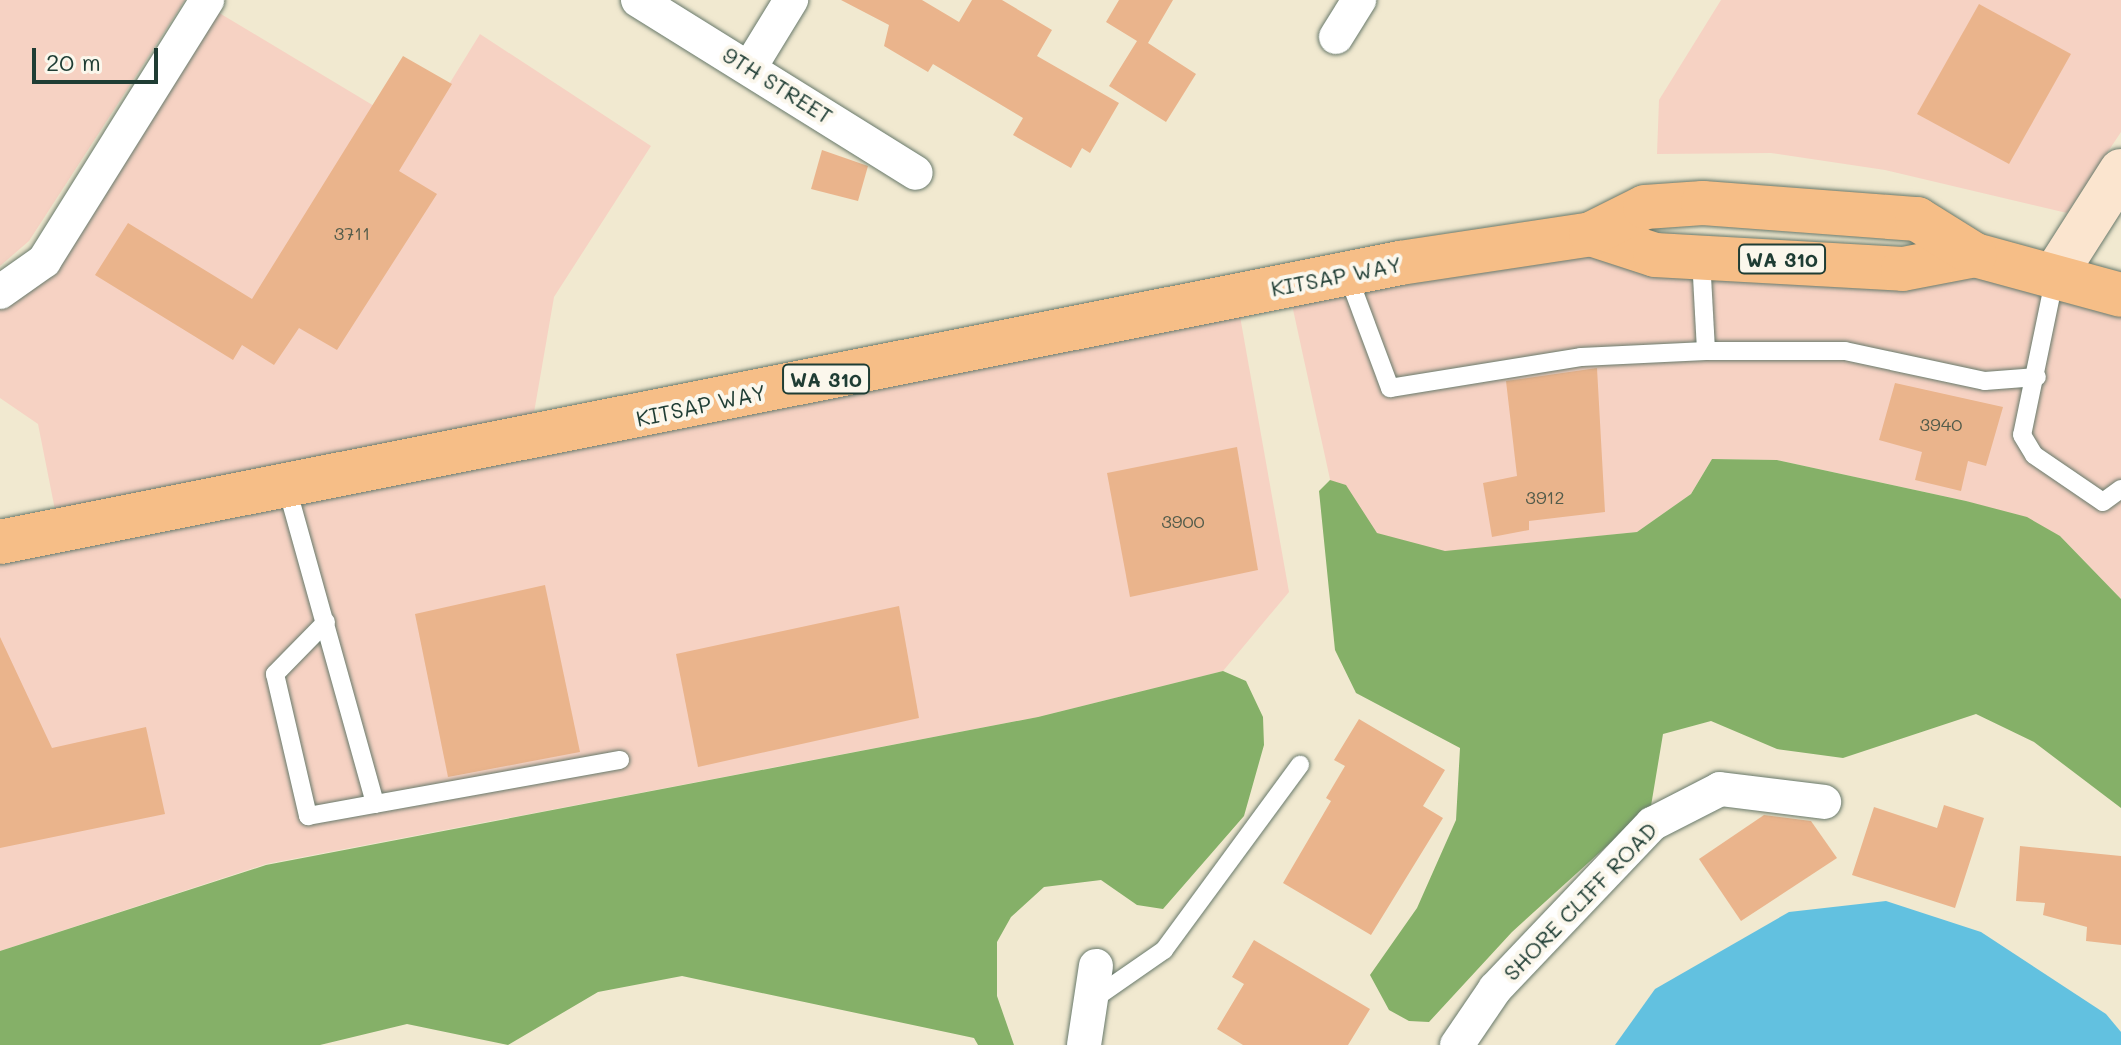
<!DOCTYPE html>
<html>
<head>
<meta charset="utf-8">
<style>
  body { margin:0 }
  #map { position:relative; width:2121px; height:1045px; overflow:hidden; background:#f1e9d0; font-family:Mali,sans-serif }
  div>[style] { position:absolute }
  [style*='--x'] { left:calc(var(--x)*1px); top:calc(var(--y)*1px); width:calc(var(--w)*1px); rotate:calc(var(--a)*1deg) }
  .built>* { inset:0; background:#f6d2c3 }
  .forest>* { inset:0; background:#85b068 }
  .water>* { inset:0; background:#62c1e0 }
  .building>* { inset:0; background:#eab48c }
  .roads { filter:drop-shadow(0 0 2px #68796b) drop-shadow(0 0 2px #68796b) }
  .lane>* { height:18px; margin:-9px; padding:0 9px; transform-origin:9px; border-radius:9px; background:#fff }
  .street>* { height:34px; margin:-17px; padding:0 17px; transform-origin:17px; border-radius:17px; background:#fff }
  .secondary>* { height:44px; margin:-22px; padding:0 22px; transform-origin:22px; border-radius:22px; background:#fbe5cf }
  .primary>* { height:44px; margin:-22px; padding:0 22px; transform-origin:22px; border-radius:22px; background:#f6be87 }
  span { translate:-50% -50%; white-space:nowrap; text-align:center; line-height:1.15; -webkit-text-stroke:8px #fbf7ec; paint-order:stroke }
  .number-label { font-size:18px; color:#525b4a }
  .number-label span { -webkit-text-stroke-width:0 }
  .shield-label span { padding:2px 6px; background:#fbf7ec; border:2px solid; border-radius:6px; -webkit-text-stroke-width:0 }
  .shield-label { font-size:20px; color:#1f3d34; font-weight:700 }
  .street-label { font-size:22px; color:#1f3d34 }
  .scale { position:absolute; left:32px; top:48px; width:126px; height:36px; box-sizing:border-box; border:4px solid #1f3d34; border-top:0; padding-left:10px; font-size:24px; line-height:28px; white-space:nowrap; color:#1f3d34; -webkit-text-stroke:6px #fbf7ec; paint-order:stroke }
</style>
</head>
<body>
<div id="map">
  <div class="built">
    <div style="clip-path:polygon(0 0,185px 0,29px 241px,0 266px)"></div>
    <div style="clip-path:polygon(1721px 0,2121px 0,2121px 132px,2067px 213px,1885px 170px,1771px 153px,1657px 154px,1659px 100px)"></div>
    <div style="clip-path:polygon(211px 8px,419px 133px,480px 34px,651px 146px,554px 297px,531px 430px,57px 520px,38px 424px,0 398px,0 304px)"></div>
    <div style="clip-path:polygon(1587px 243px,1913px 254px,2121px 307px,2121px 599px,2060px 536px,1966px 501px,1777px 460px,1712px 459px,1691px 494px,1637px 532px,1348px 562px,1289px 291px)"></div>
    <div style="clip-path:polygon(1238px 305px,1289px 592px,1223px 671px,1038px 717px,266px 864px,0 951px,0 558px)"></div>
  </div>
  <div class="forest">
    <div style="clip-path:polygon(1712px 459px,1777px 460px,1966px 501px,2027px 517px,2060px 536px,2121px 599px,2121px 808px,2034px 742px,1976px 714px,1843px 758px,1777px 749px,1711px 721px,1663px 734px,1651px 806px,1512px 932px,1429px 1022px,1409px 1021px,1389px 1010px,1370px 975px,1417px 908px,1456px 820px,1460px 748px,1356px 693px,1335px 650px,1319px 491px,1330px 480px,1346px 485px,1377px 533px,1445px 551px,1637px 532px,1691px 494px)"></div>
    <div style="clip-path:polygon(1223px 671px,1246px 681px,1263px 717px,1264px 745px,1244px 816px,1163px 909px,1137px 905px,1101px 880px,1044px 887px,1011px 917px,997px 942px,997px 996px,1014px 1045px,978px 1045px,974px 1038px,682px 976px,598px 992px,508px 1045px,407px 1024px,320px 1045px,0 1045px,0 951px,266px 865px,1038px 717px)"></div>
  </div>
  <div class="water">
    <div style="clip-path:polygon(1886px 901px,1981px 932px,2106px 1014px,2121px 1032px,2121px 1045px,1615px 1045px,1655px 989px,1789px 912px)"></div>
  </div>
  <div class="building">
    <div style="clip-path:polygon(841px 0,922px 0,959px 22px,972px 0,1002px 0,1052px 30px,1037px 56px,1119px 103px,1090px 153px,1082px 148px,1071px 168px,1013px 135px,1023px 118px,933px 64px,928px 72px,884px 46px,889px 25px)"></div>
    <div style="clip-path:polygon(1119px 0,1173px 0,1148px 43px,1196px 74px,1166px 122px,1109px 86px,1137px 41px,1106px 22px)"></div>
    <div style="clip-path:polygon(1979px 4px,2071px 54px,2009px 164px,1917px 114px)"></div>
    <div style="clip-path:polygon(403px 56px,452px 84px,399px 171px,437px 194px,337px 350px,299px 328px,274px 365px,242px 345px,233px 360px,95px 275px,128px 223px,252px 299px)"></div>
    <div style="clip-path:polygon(822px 150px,868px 166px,858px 201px,811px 189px)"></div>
    <div style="clip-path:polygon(1597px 368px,1605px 512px,1529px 521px,1529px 530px,1492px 537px,1483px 483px,1517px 476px,1506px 381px)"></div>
    <div style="clip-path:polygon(1895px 383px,2003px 407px,1986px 466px,1968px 461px,1961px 491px,1915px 480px,1922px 452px,1879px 440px)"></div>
    <div style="clip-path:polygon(1237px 447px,1258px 570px,1130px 597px,1107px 473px)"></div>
    <div style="clip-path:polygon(545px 585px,580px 752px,448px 777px,415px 614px)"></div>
    <div style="clip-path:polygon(899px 606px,919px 718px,698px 767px,676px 654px)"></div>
    <div style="clip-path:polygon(0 637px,52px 748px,146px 727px,165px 814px,0 848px)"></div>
    <div style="clip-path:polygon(1359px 719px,1445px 770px,1423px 806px,1443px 818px,1371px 935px,1283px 883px,1331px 801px,1326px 798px,1345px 766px,1334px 760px)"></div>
    <div style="clip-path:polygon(1944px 805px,1984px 818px,1955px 908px,1852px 875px,1874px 807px,1937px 828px)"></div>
    <div style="clip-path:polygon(1764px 815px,1811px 821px,1837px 858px,1741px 921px,1699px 859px)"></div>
    <div style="clip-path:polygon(2020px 846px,2121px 856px,2121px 945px,2086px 941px,2087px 927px,2043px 915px,2045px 903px,2016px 901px)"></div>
    <div style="clip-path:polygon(1254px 940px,1370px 1009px,1348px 1045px,1243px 1045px,1217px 1029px,1244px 984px,1232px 977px)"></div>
  </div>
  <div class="roads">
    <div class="lane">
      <div style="--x:1701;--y:258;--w:93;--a:86.9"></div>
      <div style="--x:1347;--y:273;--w:123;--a:69.5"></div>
      <div style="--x:1390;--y:388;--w:193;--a:-9.2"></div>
      <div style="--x:1581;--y:357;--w:125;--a:-2.7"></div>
      <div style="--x:1706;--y:351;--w:139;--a:0"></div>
      <div style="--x:1845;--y:351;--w:143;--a:12.1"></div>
      <div style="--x:1985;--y:381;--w:52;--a:-4.4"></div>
      <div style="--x:2055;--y:276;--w:162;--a:101.7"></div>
      <div style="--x:2022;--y:435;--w:23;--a:59"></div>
      <div style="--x:2034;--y:455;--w:83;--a:34.3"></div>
      <div style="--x:2103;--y:502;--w:22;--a:-36"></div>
      <div style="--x:287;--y:488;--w:328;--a:74.4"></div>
      <div style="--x:375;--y:804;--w:249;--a:-10.2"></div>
      <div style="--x:326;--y:622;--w:73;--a:134.4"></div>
      <div style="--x:275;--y:674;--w:146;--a:76.9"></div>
      <div style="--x:308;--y:816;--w:68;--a:-10.2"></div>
      <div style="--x:1092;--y:1000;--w:88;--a:-34.8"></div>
      <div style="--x:1164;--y:950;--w:230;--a:-53.7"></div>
    </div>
    <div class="street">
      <div style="--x:638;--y:0;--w:327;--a:31.9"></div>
      <div style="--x:1336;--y:37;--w:44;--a:-58.1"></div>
      <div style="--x:750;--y:67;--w:79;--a:-58.5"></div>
      <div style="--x:0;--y:292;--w:54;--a:-35.2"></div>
      <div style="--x:44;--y:261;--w:308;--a:-58"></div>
      <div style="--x:1084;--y:1045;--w:80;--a:-81.4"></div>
      <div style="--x:1457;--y:1045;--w:68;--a:-55.8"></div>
      <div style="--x:1495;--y:989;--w:228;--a:-46.4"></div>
      <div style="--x:1652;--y:824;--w:76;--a:-27.2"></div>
      <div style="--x:1720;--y:789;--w:105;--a:7.1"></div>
    </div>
    <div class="secondary">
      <div style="--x:2056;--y:273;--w:121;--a:-57.5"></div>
    </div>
    <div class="primary">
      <div style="--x:1591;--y:234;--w:67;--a:18.2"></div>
      <div style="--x:1655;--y:255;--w:248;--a:3.2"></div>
      <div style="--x:1903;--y:269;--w:73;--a:-11"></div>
      <div style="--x:1975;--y:255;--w:151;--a:15.3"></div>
      <div style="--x:0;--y:542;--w:1428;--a:-11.27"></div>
      <div style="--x:1400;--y:263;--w:193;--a:-8.6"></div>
      <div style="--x:1591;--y:234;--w:60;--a:-26.6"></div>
      <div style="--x:1645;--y:207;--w:58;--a:-3.9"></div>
      <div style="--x:1703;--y:203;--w:215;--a:4.3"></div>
      <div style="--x:1917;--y:219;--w:68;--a:31.8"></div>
    </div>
  </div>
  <div class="number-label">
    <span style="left:352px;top:233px">3711</span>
    <span style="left:1941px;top:424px">3940</span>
    <span style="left:1545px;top:497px">3912</span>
    <span style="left:1183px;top:521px">3900</span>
  </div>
  <div class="shield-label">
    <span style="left:1782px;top:259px">WA 310</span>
    <span style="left:826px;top:379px">WA 310</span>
  </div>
  <div class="street-label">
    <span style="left:778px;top:85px;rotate:32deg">9TH STREET</span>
    <span style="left:1336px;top:276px;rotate:-11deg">KITSAP WAY</span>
    <span style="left:701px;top:405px;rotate:-12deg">KITSAP WAY</span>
    <span style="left:1580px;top:901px;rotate:-46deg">SHORE CLIFF ROAD</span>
  </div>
  <div class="scale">20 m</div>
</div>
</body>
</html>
